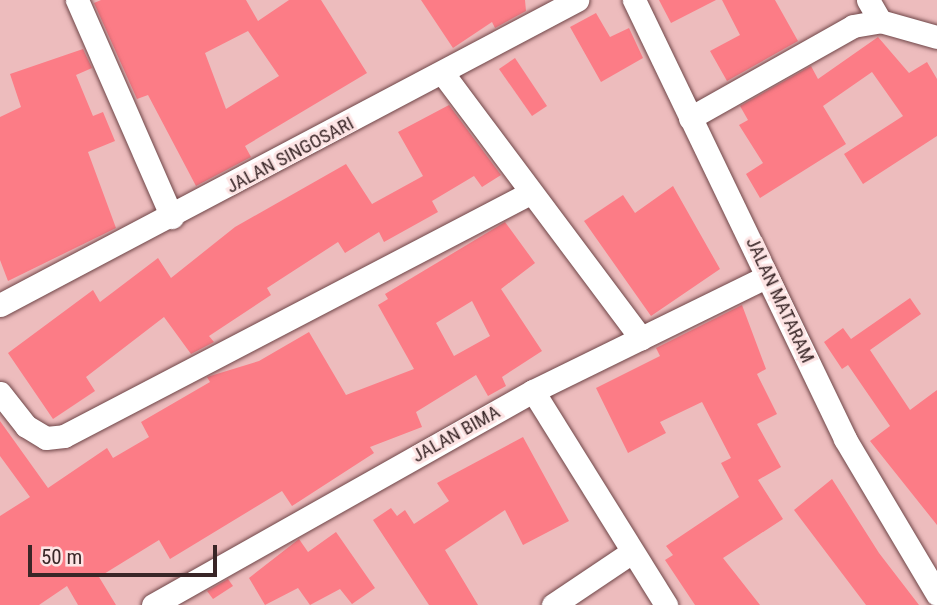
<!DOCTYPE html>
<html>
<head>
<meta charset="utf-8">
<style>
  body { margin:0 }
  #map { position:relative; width:937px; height:605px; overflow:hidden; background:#edbcbd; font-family:"Roboto Condensed",sans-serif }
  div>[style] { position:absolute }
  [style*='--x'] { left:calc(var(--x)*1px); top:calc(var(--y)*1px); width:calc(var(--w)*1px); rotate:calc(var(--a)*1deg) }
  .building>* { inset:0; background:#fc7c86 }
  .roads { filter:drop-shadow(0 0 2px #6e4547) drop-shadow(0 0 2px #6e4547) }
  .street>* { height:23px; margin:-11.5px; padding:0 11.5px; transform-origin:11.5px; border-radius:11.5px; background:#fff }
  span { translate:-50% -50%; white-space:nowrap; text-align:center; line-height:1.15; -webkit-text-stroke:6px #fde4e4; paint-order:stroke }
  .street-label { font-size:19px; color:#392627 }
  .scale { position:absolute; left:28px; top:545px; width:189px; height:32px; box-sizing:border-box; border:4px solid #392627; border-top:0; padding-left:9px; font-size:21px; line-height:24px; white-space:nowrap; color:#392627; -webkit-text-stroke:5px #fde4e4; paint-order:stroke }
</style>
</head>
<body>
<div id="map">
  <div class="building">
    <div style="clip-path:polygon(evenodd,101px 0,246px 0,258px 21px,289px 0,321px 0,367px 73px,245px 146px,251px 157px,196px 186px,148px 95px,137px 99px,94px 3px,101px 0,248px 31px,279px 76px,226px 109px,205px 53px,248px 31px)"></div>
    <div style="clip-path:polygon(421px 0,525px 0,526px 11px,495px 28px,492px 22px,453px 48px)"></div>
    <div style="clip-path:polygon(659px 0,716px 0,671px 23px)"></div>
    <div style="clip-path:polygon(722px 0,775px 0,798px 41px,727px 81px,710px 51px,740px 35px)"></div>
    <div style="clip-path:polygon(596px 13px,610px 37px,629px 28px,643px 58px,601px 82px,570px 27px)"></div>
    <div style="clip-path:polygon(878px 37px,909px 73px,927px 62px,937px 79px,937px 136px,863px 184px,844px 154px,903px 116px,872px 72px,823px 106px,846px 144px,760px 198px,746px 174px,763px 163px,739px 125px,748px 120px,740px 106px,811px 66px,818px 79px)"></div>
    <div style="clip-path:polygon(83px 49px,92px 68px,76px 75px,93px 116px,103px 112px,115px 141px,88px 152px,116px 228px,8px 281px,0 260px,0 117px,21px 107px,10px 74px)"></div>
    <div style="clip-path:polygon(515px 58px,547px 106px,532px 116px,499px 69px)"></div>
    <div style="clip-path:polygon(449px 105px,501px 175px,482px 187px,474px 176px,432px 201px,438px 212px,384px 242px,379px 232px,345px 253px,338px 242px,267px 288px,271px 295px,209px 336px,214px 342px,191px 354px,164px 317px,86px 377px,95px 391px,53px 419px,8px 353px,93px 290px,100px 302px,158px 258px,171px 278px,235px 227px,346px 164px,372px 204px,423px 176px,398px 132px)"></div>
    <div style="clip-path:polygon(673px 186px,720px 269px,651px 316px,584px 221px,623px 195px,635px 213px)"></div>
    <div style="clip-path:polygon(evenodd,505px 222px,535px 263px,501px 289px,542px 351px,502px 377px,506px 386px,488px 396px,476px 375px,416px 412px,422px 427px,370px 447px,374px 453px,292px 506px,282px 491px,170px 559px,159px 540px,99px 577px,116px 605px,78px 605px,67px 586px,39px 605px,0 605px,0 516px,30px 497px,0 456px,0 421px,48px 488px,107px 448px,113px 458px,149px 437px,141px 422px,210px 382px,207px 377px,259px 361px,309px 332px,346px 395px,414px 369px,378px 305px,388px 299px,385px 294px,505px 222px,472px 301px,490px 336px,454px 356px,436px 323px,472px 301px)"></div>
    <div style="clip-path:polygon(910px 298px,921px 314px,870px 350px,910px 410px,937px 390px,937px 525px,870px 441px,890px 426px,848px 365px,842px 369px,824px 342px,843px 328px,851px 339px)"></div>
    <div style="clip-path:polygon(742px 305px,766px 369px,757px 374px,777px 414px,757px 424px,781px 467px,758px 480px,783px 519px,723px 558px,760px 605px,695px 605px,665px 560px,673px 555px,666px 546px,739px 497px,721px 463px,731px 458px,702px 402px,660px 422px,666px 433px,628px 453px,596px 388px,660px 356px,656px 348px)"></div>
    <div style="clip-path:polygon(523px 437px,569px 521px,523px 545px,505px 510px,445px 550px,478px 605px,429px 605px,373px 520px,391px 508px,397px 516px,405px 510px,414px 524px,449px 501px,437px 483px)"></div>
    <div style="clip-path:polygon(832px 479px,879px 553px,919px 605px,866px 605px,794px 510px)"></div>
    <div style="clip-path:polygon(336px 532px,375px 588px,352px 604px,340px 589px,310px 605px,298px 588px,265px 605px,249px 578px,299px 539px,308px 552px)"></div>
    <div style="clip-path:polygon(228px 579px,233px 586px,213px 599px,207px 591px)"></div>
  </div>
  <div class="roads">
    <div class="street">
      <div style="--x:77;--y:0;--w:237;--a:66.4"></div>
      <div style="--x:634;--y:0;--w:487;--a:64.3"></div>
      <div style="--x:845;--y:439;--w:180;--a:59.3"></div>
      <div style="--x:868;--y:0;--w:24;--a:60"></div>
      <div style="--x:444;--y:75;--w:329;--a:53.2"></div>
      <div style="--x:690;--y:118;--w:187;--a:-29.4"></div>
      <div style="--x:853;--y:26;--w:27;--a:-10"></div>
      <div style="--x:880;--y:21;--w:59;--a:15.7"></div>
      <div style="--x:0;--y:305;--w:653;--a:-27.86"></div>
      <div style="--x:533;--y:391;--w:252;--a:58.1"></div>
      <div style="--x:0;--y:393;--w:42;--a:51.8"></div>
      <div style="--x:26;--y:426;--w:23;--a:31"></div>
      <div style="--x:46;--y:438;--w:18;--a:-6"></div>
      <div style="--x:64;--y:436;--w:526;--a:-27.54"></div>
      <div style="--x:153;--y:605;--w:436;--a:-29.4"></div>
      <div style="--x:533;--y:391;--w:259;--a:-26.1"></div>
      <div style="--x:553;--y:605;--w:95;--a:-33.9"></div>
    </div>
  </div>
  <div class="street-label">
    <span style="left:290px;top:155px;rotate:-28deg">JALAN SINGOSARI</span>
    <span style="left:780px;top:300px;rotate:65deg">JALAN MATARAM</span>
    <span style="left:456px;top:434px;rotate:-29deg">JALAN BIMA</span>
  </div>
  <div class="scale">50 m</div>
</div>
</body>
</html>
